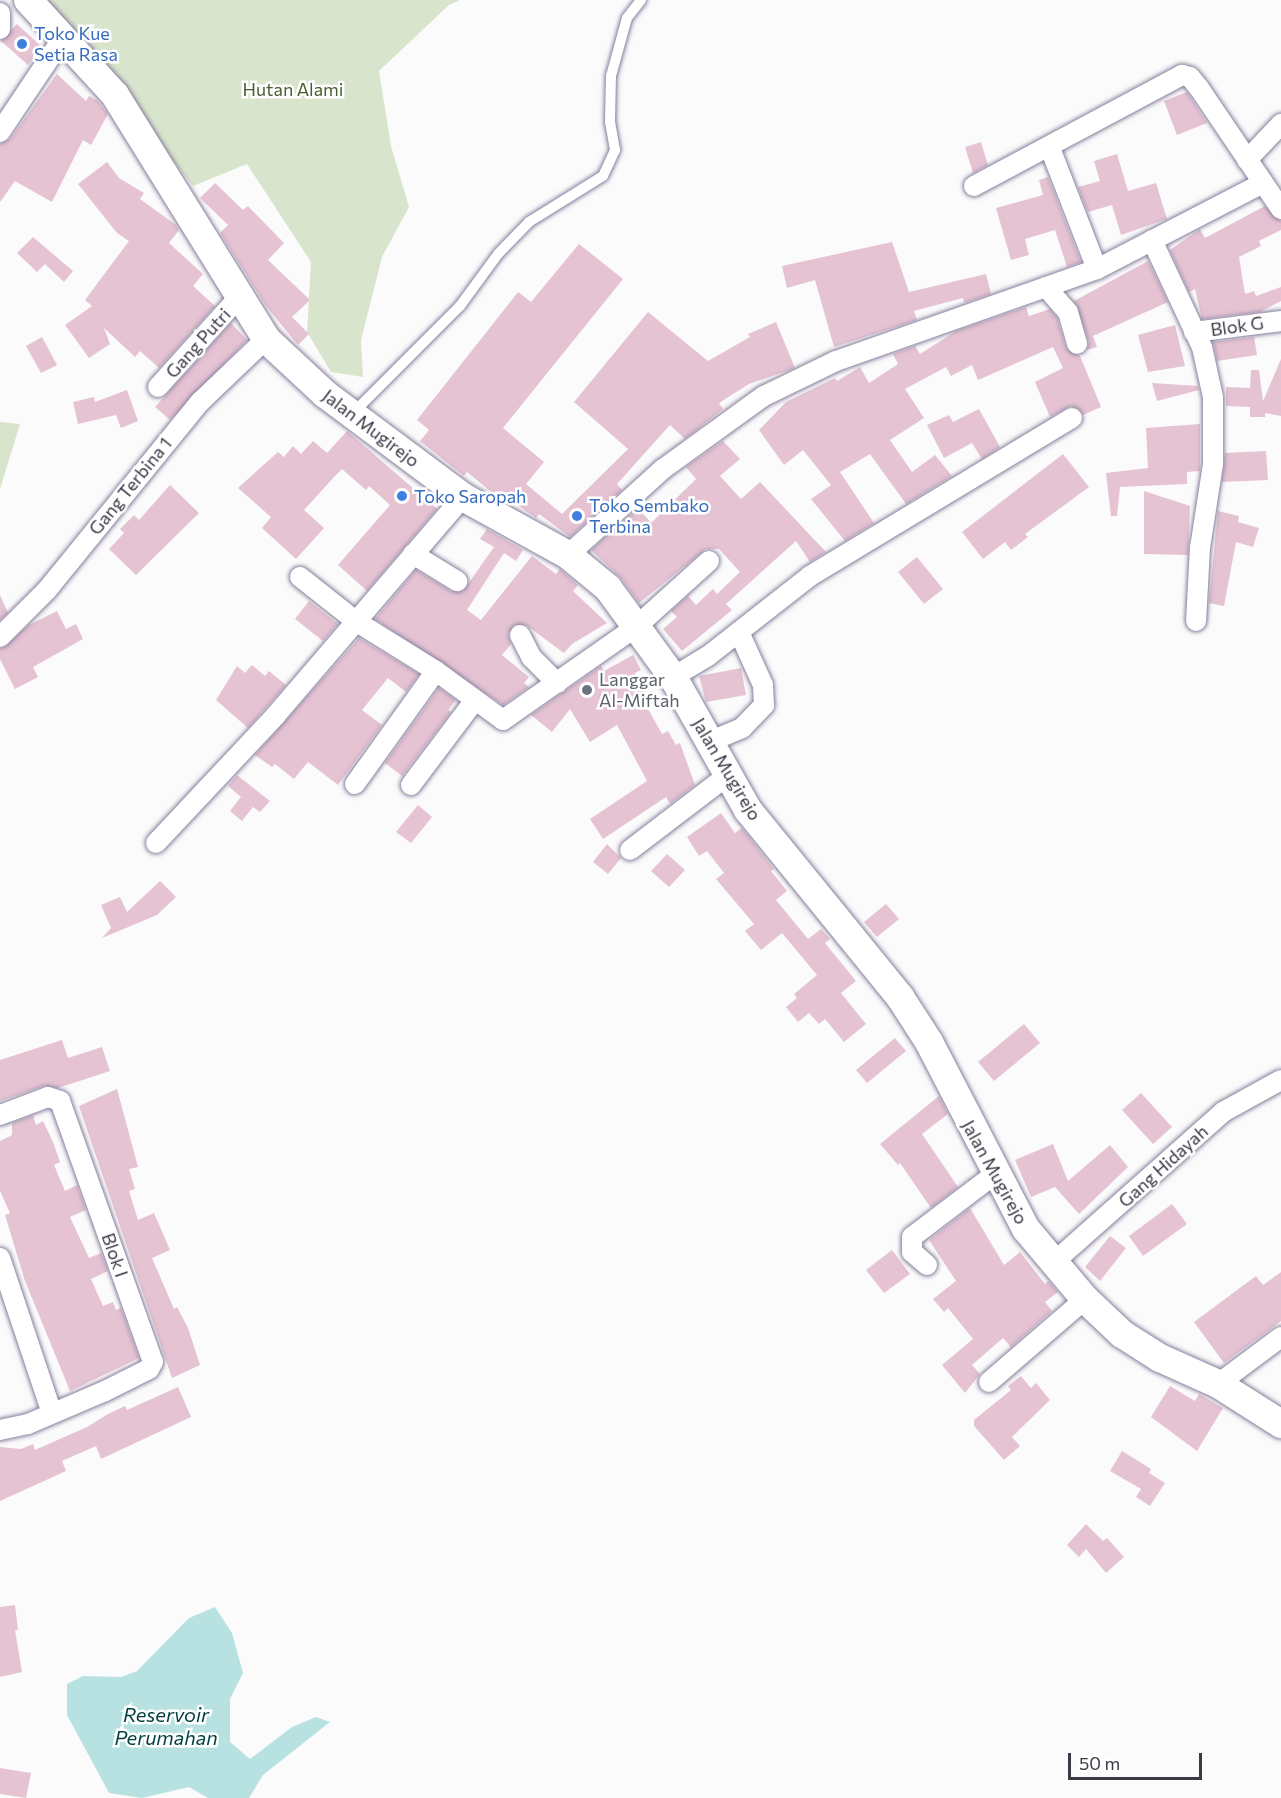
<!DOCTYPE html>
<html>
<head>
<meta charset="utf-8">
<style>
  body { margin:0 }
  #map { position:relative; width:1281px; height:1798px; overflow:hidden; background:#fbfbfb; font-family:Commissioner,sans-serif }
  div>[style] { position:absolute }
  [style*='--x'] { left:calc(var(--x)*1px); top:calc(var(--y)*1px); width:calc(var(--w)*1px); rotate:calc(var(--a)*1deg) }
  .green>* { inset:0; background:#d8e5cc }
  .water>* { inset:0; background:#b8e1e2 }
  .building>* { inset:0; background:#e5c3d2 }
  .roads { filter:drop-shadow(0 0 2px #877e9d) drop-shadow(0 0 2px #877e9d) }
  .lane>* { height:10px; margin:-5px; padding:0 5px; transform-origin:5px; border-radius:5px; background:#fff }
  .street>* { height:20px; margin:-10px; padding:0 10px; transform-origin:10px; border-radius:10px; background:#fff }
  .secondary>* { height:28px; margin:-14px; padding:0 14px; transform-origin:14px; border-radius:14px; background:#fff }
  .dots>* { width:16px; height:16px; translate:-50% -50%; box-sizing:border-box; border:3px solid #fff; border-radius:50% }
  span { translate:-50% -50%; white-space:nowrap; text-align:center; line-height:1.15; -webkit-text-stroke:5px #fff; paint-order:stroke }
  .shop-label { font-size:18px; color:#366cbe }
  .left { translate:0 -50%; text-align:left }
  .park-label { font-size:18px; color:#485e31 }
  .street-label { font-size:18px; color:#3c3845 }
  .worship-label { font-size:18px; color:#5b616d }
  .water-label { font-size:20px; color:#003f41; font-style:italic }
  .scale { position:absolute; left:1068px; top:1753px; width:134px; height:27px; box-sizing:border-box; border:3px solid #3c3845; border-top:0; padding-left:8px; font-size:18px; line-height:21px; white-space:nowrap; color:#3c3845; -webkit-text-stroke:4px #fff; paint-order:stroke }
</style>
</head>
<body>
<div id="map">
  <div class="green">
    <div style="clip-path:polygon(46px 0,460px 0,449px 5px,379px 71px,391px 146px,409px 207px,382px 257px,361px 340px,363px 377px,331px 372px,307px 332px,311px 262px,247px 164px,193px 186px)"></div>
    <div style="clip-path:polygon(0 422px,20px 424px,0 489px)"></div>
  </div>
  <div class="water">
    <div style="clip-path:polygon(215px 1607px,232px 1633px,243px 1673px,230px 1699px,230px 1742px,250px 1759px,292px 1727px,316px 1717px,330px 1722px,263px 1775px,249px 1798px,208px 1798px,189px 1787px,142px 1798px,109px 1793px,67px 1715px,67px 1684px,83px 1676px,121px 1677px,137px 1671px,189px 1618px)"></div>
  </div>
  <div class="building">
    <div style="clip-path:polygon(17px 24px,42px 47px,28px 65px,1px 41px)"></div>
    <div style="clip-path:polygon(57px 74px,86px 101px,89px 96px,98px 101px,108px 114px,91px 145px,83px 140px,52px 202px,15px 181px,0 202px,0 144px,10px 139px)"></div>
    <div style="clip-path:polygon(1187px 92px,1207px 123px,1177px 135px,1164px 101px)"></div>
    <div style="clip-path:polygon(981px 142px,988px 165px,973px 173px,965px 147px)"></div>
    <div style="clip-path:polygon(1117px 154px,1128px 191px,1156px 183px,1167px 219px,1121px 235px,1112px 205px,1088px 212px,1078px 187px,1100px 181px,1094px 161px)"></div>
    <div style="clip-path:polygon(107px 162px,119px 178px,144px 193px,140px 199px,176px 225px,179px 230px,169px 243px,203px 274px,193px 286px,215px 306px,159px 368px,140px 351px,135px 357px,104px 328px,110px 344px,89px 358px,65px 325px,92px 306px,85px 300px,129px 241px,117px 233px,78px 184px)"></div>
    <div style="clip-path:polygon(1048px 177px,1081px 262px,1067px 267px,1055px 230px,1025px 239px,1029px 255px,1011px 260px,996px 208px,1043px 195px,1039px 180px)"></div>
    <div style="clip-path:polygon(215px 183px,243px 210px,248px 206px,284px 243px,268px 260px,310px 300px,292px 317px,309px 334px,298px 345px,266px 306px,220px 233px,228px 225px,200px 198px)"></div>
    <div style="clip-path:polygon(1265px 206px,1281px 221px,1281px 230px,1259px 241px,1261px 246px,1239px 257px,1245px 294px,1254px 291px,1256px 296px,1281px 287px,1281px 301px,1260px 312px,1202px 319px,1195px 289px,1189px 292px,1170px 250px,1200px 229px,1205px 238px)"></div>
    <div style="clip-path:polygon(33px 237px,73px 271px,64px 282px,45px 264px,37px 272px,17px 253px)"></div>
    <div style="clip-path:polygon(892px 242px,909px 292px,986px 274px,991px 294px,964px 303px,963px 298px,914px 311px,917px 320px,834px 347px,815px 280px,787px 288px,782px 266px)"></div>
    <div style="clip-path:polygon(579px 244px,623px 279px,503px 428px,544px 462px,526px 484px,562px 514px,628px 449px,574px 402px,648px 312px,708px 361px,750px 337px,748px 334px,776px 322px,795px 368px,749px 384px,719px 403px,723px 409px,685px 439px,670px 425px,617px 484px,622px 490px,570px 537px,539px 514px,536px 518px,512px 501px,510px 504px,500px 499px,467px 472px,464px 476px,420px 441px,429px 430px,417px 420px,518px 292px,531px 302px)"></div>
    <div style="clip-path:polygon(1148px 261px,1168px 302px,1093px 336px,1097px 347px,1087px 350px,1089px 341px,1074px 301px)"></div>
    <div style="clip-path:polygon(1026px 307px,1029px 316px,1050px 309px,1057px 318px,1066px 348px,1080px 356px,1101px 407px,1083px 415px,1071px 406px,1050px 417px,1035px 382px,1063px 368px,1053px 347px,978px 380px,972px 365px,951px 376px,946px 367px,905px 389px,924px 418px,890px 440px,912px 472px,935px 455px,952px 476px,906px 504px,870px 454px,840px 472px,874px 523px,845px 541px,811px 499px,831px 485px,803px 450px,784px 465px,759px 430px,786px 402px,835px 378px,837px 381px,860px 367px,869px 383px,898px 364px,893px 354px,915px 346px,920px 354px,956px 331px)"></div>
    <div style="clip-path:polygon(231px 323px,247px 340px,170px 420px,155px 407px)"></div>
    <div style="clip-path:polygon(1175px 325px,1185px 366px,1148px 372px,1138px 335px)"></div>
    <div style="clip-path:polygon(42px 337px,57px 365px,41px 373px,26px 346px)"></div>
    <div style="clip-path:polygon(1254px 337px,1257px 355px,1217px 361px,1213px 342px)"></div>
    <div style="clip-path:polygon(1281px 359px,1281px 416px,1265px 413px,1265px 417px,1250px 417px,1250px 407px,1226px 406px,1226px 387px,1250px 388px,1251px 370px,1259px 370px,1263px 401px)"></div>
    <div style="clip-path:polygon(1152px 383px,1198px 386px,1199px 390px,1157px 401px)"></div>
    <div style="clip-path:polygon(127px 390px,138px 421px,121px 428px,116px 415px,78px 424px,73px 402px,94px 397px,95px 402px)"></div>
    <div style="clip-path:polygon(979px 409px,1000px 447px,982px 459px,972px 443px,944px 458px,927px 425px,949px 415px,953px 422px)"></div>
    <div style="clip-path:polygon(1200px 424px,1200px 471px,1187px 472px,1187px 484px,1120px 487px,1117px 516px,1111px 516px,1106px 473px,1148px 468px,1146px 428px)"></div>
    <div style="clip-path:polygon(347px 431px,437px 509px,367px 591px,338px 565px,390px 505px,369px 486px,366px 490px,342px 469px,335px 476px,304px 510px,324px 528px,296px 559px,262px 528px,271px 517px,238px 488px,278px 452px,284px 457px,293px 446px,301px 454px,313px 441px,327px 453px)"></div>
    <div style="clip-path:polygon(723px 441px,740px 459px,720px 476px,741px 499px,760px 482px,826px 552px,810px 562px,796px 541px,726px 604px,732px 610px,682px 651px,663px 629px,677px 617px,671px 611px,688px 596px,696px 605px,713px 589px,717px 594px,740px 572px,719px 549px,706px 549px,639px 603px,621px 578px,591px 550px,638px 508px,651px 523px,696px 479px,686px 467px)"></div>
    <div style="clip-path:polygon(1266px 451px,1268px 480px,1222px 482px,1225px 453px)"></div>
    <div style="clip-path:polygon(1063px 454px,1089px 487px,1025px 534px,1028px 537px,1011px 550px,1005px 542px,983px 559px,962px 532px)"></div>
    <div style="clip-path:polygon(170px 485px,199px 513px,136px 575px,109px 549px,124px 533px,120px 529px,134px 515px,139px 520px)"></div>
    <div style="clip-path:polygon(1144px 491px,1190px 506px,1188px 555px,1144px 554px)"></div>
    <div style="clip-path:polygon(1218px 511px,1239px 516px,1238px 522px,1259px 528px,1253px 547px,1236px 542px,1224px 606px,1209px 603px)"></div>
    <div style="clip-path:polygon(487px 529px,523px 550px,516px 561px,504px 553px,467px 610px,481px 620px,532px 556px,556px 574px,560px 569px,578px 585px,573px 591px,607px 623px,572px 644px,564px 653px,526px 625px,514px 625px,508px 634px,511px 644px,502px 655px,529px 677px,524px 683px,529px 687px,503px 705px,375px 619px,416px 570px,451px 591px,463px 591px,494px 547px,480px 539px)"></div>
    <div style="clip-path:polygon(917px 557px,943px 589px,924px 604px,898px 572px)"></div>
    <div style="clip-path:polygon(0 595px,8px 613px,0 620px)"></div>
    <div style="clip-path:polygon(309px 601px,338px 624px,323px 641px,295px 619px)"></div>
    <div style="clip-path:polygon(57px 611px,66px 629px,76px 624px,83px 639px,33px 667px,38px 677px,15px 689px,0 659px,0 649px,29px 625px)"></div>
    <div style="clip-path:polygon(359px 638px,419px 674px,406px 692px,388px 678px,362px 710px,382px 725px,338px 785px,308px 762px,294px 779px,275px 764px,272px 767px,255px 755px)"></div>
    <div style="clip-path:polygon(633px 655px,641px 670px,635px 673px,652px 705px,647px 707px,662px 734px,668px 731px,676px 745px,680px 743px,695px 785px,670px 804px,666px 797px,603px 839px,590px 819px,647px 781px,617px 725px,590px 742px,570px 709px,552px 732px,531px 715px,601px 666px,604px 671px)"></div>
    <div style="clip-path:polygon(252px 665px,265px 676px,269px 671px,286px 685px,248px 728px,216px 700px,237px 666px,245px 673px)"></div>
    <div style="clip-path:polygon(741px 668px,746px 695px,706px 702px,699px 676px)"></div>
    <div style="clip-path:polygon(439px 688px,456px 700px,448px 710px,451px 712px,402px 776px,385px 763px)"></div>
    <div style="clip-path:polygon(237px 775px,270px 801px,260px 812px,253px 807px,242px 821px,230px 811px,241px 797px,228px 786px)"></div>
    <div style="clip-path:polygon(418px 805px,432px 817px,411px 843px,396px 832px)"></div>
    <div style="clip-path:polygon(721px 813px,735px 833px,742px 828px,774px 869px,771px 871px,787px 891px,776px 900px,808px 939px,821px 929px,830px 939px,825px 943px,856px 981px,841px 993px,866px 1024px,844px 1042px,825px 1019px,819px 1024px,809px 1013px,798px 1022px,786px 1007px,797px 998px,794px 994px,817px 975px,782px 933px,761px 950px,745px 931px,754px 924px,716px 879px,724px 873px,707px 851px,699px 856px,687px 837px)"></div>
    <div style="clip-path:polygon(607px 844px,621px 858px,608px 874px,593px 862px)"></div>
    <div style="clip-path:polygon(667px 854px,685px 870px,669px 887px,651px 871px)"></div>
    <div style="clip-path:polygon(160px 881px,176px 897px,157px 915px,102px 938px,111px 928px,101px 905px,120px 897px,127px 912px)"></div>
    <div style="clip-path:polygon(886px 904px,899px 919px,877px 937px,864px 922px)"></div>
    <div style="clip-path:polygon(1024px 1024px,1040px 1043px,994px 1081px,978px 1062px)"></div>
    <div style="clip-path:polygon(895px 1038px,906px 1051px,867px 1083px,856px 1070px)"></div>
    <div style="clip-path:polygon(62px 1040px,68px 1058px,102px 1047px,110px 1071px,58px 1088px,44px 1086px,0 1101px,0 1060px)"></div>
    <div style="clip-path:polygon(117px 1089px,138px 1167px,129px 1169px,135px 1189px,129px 1191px,138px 1220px,154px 1213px,170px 1250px,152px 1258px,174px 1309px,177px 1307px,188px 1328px,200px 1365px,172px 1378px,79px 1106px)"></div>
    <div style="clip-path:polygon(1141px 1093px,1172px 1127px,1153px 1144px,1122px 1110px)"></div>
    <div style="clip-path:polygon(939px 1096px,948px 1114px,922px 1134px,958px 1187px,931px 1208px,900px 1163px,898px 1165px,880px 1144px)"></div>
    <div style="clip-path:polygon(33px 1115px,36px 1125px,43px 1121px,53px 1142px,60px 1162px,54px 1165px,65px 1191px,77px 1185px,86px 1210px,70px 1217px,89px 1258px,101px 1253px,108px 1271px,91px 1279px,103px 1306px,113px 1302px,116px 1310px,121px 1308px,139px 1358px,70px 1391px,25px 1281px,5px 1215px,10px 1213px,0 1191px,0 1141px,12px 1135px,12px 1123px)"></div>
    <div style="clip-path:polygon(1053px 1144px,1068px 1181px,1110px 1145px,1128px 1167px,1079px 1214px,1055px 1187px,1031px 1197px,1015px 1160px)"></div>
    <div style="clip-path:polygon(1172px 1204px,1187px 1224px,1143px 1256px,1129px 1236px)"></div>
    <div style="clip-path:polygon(970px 1208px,1004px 1265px,1020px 1252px,1045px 1284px,1048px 1281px,1058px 1292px,1045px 1302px,1052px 1311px,1011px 1347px,1003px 1338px,972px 1365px,980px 1374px,965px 1393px,942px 1365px,973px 1339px,948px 1308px,944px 1312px,933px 1299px,956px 1281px,929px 1240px)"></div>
    <div style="clip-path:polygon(1110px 1236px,1126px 1248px,1100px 1281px,1085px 1267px)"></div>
    <div style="clip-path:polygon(892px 1250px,910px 1274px,884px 1293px,866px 1270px)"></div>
    <div style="clip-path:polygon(1281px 1272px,1281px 1321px,1224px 1363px,1194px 1322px,1256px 1276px,1263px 1285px)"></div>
    <div style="clip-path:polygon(1021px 1376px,1031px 1388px,1036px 1383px,1050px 1400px,1012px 1437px,1020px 1446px,1004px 1460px,974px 1426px,974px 1420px,1011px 1390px,1008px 1386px)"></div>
    <div style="clip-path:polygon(1170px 1386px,1195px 1401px,1199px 1394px,1223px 1408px,1197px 1451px,1151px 1417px)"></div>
    <div style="clip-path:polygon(178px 1387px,191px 1417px,101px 1459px,96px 1446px,62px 1461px,66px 1471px,0 1501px,0 1447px,21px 1449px,33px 1444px,35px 1450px,87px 1427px,108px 1414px,125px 1406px,127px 1410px)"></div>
    <div style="clip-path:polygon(1122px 1451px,1151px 1469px,1149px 1473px,1165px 1483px,1150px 1506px,1136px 1497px,1141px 1489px,1110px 1471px)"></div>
    <div style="clip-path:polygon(1086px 1524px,1103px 1541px,1107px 1538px,1124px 1557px,1106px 1573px,1086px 1549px,1079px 1557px,1067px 1545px)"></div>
    <div style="clip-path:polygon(15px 1605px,18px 1630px,15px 1630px,22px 1672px,0 1677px,0 1607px)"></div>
    <div style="clip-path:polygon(0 1768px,31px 1773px,26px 1798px,0 1794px)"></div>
  </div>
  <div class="roads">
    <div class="lane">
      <div style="--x:352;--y:414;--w:153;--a:-45"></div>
      <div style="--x:460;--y:306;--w:64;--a:-53.8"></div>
      <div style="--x:498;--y:254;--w:45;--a:-45.9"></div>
      <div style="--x:529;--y:222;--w:87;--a:-31.9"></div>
      <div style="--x:603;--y:176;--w:29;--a:-65"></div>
      <div style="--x:615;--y:150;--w:28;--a:-100"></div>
      <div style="--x:610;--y:122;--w:46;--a:-88.8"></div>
      <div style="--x:611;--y:76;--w:60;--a:-74.6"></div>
      <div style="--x:627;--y:18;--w:23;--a:-52"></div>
    </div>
    <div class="street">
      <div style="--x:0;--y:13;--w:16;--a:90"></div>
      <div style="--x:0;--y:132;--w:113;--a:-56.2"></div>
      <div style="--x:1050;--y:148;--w:130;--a:68.8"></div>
      <div style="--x:1247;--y:160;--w:50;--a:-46.6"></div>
      <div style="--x:974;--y:186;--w:236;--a:-28.1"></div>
      <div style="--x:1182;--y:75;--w:8;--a:14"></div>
      <div style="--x:1190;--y:77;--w:14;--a:51"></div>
      <div style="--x:1199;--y:88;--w:146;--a:55.9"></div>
      <div style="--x:1152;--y:240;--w:118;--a:65"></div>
      <div style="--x:1202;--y:347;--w:51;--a:77.6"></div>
      <div style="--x:1213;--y:397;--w:67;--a:90"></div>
      <div style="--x:1213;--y:464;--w:85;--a:98.8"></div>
      <div style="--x:1200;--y:548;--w:73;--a:93.1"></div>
      <div style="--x:1046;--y:287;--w:33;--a:49"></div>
      <div style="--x:1068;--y:312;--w:33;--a:74"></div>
      <div style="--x:1194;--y:332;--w:88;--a:-7.2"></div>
      <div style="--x:158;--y:387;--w:120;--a:-48"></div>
      <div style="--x:413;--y:554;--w:52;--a:31.5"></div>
      <div style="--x:568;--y:555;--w:128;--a:-42.2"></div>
      <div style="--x:663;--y:469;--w:125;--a:-35.9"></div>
      <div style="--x:764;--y:396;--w:80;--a:-25.9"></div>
      <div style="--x:836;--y:361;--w:277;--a:-19.4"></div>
      <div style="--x:1097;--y:269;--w:187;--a:-27.4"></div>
      <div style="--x:300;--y:577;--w:73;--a:38.3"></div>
      <div style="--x:357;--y:622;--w:93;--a:31.8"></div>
      <div style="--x:436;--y:671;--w:83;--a:36.2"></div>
      <div style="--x:503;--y:720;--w:164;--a:-35"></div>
      <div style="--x:637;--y:626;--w:97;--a:-42.1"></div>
      <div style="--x:520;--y:635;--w:25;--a:63"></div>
      <div style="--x:531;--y:657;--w:37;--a:45"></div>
      <div style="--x:0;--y:637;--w:66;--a:-45"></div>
      <div style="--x:47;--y:590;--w:242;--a:-50.9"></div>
      <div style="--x:200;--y:402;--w:91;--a:-43.7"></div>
      <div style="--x:673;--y:677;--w:41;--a:-31"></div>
      <div style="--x:708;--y:656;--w:130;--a:-38.1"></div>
      <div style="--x:810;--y:576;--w:306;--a:-31.1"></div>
      <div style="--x:709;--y:742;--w:36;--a:-23"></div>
      <div style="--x:742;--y:728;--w:32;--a:-46"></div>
      <div style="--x:764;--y:705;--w:20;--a:-93"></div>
      <div style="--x:763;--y:685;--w:58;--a:-114.4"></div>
      <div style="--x:355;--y:784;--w:139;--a:-54.4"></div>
      <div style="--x:411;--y:785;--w:106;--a:-53"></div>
      <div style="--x:156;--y:843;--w:175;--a:-46.8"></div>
      <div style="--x:276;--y:715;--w:287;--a:-49.4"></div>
      <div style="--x:630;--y:850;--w:123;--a:-37.4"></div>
      <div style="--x:0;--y:1115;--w:51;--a:-20.6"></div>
      <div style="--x:48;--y:1097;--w:13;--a:18"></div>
      <div style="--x:60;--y:1101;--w:277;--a:70.4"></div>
      <div style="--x:153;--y:1362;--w:8;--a:120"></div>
      <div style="--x:149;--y:1369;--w:49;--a:153.4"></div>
      <div style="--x:105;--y:1391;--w:84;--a:156.8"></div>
      <div style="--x:28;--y:1424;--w:29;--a:168"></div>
      <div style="--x:0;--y:1258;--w:163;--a:71.5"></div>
      <div style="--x:1053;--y:1263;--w:227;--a:-41.6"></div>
      <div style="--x:1223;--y:1112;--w:66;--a:-28.9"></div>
      <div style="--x:927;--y:1265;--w:20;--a:-139"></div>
      <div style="--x:912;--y:1252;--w:15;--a:-90"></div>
      <div style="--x:912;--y:1237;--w:104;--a:-37.2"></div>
      <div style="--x:989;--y:1382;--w:127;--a:-40.8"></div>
      <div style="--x:1218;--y:1384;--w:79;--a:-36.7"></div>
    </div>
    <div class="secondary">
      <div style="--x:28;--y:0;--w:129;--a:47.5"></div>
      <div style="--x:115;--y:95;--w:287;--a:58.2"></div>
      <div style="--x:266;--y:339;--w:81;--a:43"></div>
      <div style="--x:325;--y:394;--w:172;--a:36.7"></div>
      <div style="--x:463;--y:497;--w:120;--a:28.9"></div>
      <div style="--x:568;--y:555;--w:52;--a:39.5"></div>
      <div style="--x:608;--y:588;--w:110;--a:53.9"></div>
      <div style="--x:673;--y:677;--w:153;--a:60.6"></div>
      <div style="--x:748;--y:810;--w:241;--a:50.9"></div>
      <div style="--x:900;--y:997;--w:54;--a:57.2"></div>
      <div style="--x:929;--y:1042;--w:211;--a:62.6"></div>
      <div style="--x:1026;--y:1229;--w:92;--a:49.9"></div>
      <div style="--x:1085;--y:1299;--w:51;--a:43.4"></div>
      <div style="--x:1122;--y:1334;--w:45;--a:32.3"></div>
      <div style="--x:1160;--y:1358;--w:64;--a:24.1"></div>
      <div style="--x:1218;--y:1384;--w:75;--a:32.4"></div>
    </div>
  </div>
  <div class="dots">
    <div style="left:22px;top:44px;background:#3f7fe0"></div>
    <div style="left:402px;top:496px;background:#3f7fe0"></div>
    <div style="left:577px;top:516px;background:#3f7fe0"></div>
    <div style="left:587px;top:690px;background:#6b7280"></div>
  </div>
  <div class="shop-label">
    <span class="left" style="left:34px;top:44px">Toko Kue<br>Setia Rasa</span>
    <span class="left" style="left:414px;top:496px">Toko Saropah</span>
    <span class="left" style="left:589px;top:516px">Toko Sembako<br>Terbina</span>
  </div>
  <div class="park-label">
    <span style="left:293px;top:89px">Hutan Alami</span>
  </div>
  <div class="street-label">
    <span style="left:1237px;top:326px;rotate:-8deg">Blok G</span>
    <span style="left:198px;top:343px;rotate:-48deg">Gang Putri</span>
    <span style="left:371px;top:428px;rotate:37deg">Jalan Mugirejo</span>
    <span style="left:130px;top:486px;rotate:-51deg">Gang Terbina 1</span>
    <span style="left:727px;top:769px;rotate:59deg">Jalan Mugirejo</span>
    <span style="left:1163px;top:1166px;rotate:-42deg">Gang Hidayah</span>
    <span style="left:995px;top:1172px;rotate:61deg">Jalan Mugirejo</span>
    <span style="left:115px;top:1255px;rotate:71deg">Blok I</span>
  </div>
  <div class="worship-label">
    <span class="left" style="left:599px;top:690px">Langgar<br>Al-Miftah</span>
  </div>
  <div class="water-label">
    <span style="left:166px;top:1726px">Reservoir<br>Perumahan</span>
  </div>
  <div class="scale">50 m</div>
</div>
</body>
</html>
